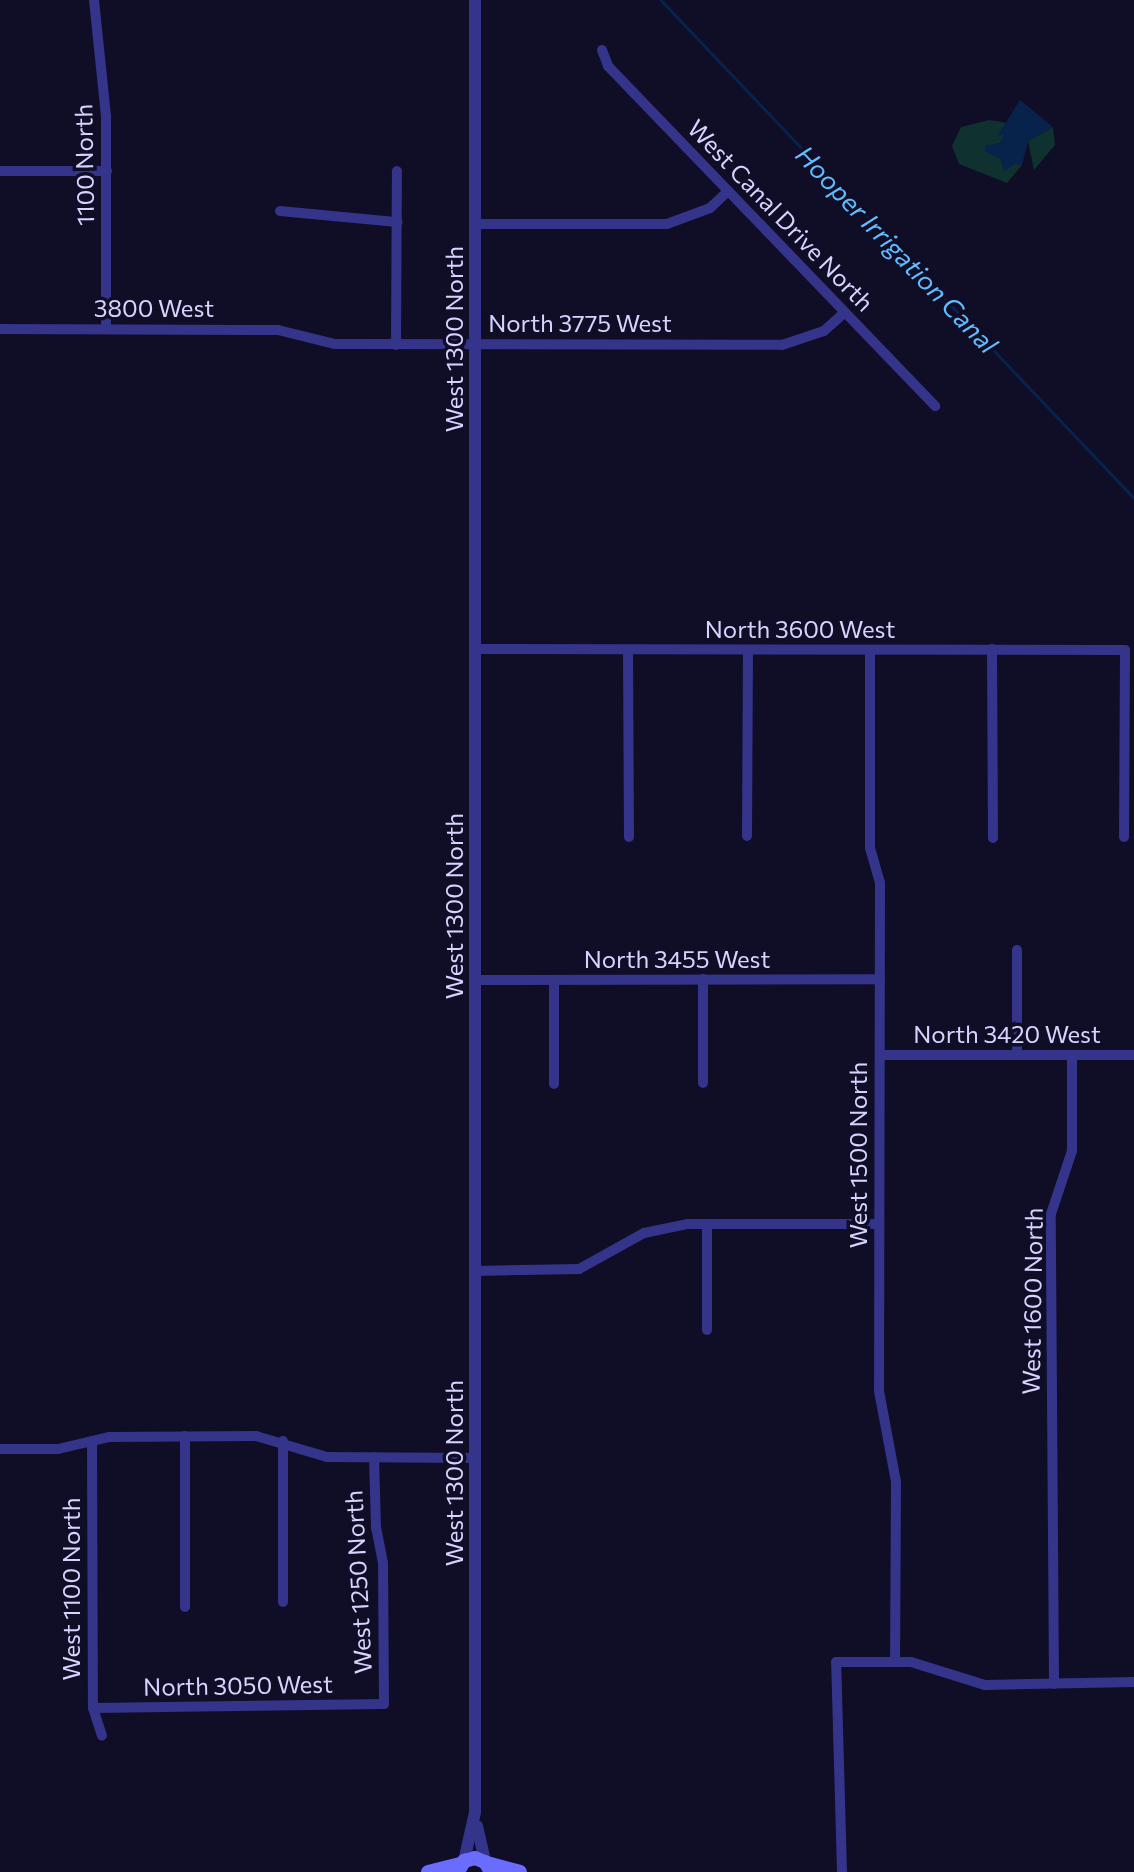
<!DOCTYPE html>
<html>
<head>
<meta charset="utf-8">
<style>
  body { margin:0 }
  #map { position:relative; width:1134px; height:1872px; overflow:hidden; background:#100d27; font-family:Commissioner,sans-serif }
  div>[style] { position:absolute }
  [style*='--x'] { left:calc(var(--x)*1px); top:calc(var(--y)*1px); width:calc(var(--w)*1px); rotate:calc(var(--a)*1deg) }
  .green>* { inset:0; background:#0f312f }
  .water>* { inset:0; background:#07234b }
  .stream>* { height:2.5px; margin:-1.25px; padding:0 1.25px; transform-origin:1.25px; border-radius:1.25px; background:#07234b }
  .minor>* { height:10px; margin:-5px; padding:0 5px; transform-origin:5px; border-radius:5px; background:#34348a }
  .tertiary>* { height:12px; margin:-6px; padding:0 6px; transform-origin:6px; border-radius:6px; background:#34348a }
  .secondary>* { height:14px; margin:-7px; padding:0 7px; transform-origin:7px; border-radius:7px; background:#6a6cff }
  span { translate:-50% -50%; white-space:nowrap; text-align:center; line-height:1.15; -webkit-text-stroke:7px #100d27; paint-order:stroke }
  .street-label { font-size:24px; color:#d6d3ff }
  .water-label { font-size:26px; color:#61bcff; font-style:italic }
</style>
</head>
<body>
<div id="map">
  <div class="green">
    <div style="clip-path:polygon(989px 120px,1007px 123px,999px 134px,1005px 135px,1000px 143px,985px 146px,1022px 165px,1007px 183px,959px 164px,952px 146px,961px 127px)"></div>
    <div style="clip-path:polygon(1053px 127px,1055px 145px,1034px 170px,1028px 141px)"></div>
  </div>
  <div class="water">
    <div style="clip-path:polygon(1020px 100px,1053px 127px,1028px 141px,1022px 165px,1015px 164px,1004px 171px,1001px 159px,986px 152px,985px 146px,1000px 143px,1005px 135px,998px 135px)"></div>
  </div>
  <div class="stream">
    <div style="--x:661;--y:0;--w:687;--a:46.47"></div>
  </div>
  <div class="minor">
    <div style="--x:94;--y:0;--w:118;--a:84.1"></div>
    <div style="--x:106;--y:117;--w:212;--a:90"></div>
    <div style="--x:602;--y:50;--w:17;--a:69"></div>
    <div style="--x:608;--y:66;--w:472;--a:46.1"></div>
    <div style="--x:0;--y:171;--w:107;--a:0"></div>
    <div style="--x:280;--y:211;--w:118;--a:5.4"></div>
    <div style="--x:475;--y:224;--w:192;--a:0"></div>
    <div style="--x:667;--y:224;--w:46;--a:-20.4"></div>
    <div style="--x:710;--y:208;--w:25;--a:-43"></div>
    <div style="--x:0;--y:329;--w:278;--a:0.2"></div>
    <div style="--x:278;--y:330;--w:59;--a:13.8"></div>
    <div style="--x:335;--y:344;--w:447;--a:0.1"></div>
    <div style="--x:782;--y:345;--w:44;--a:-18.4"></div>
    <div style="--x:824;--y:331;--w:28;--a:-42"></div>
    <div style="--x:396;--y:345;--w:174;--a:-89.7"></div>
    <div style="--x:475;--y:649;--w:650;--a:0.09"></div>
    <div style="--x:1125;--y:650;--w:187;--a:90.3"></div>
    <div style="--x:992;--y:649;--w:189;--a:89.7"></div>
    <div style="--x:628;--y:650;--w:187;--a:89.7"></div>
    <div style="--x:870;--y:650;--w:198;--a:90"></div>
    <div style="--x:870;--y:848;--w:36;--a:74"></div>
    <div style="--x:880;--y:883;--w:508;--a:90.11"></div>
    <div style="--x:879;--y:1391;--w:93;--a:79.4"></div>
    <div style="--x:896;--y:1482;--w:178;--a:90.3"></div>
    <div style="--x:747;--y:836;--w:186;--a:-89.7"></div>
    <div style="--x:703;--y:979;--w:104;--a:90"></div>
    <div style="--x:475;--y:980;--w:405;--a:-0.1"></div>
    <div style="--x:554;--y:980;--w:104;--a:90"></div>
    <div style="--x:880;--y:1055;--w:254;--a:0"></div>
    <div style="--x:1017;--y:1055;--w:105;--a:-90"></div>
    <div style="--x:707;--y:1224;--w:106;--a:90"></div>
    <div style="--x:475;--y:1271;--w:104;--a:-1.1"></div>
    <div style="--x:579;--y:1269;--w:74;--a:-29"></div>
    <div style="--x:644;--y:1233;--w:45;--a:-11.6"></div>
    <div style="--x:688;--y:1224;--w:191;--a:0"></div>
    <div style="--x:185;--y:1436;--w:171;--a:90"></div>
    <div style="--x:92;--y:1441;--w:267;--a:89.8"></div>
    <div style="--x:93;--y:1708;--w:29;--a:72"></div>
    <div style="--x:283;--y:1441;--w:161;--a:90"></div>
    <div style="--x:0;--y:1449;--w:58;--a:0"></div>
    <div style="--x:58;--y:1449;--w:52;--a:-13.2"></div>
    <div style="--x:109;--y:1437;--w:147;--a:-0.4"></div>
    <div style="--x:256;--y:1436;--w:74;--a:16.5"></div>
    <div style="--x:327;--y:1457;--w:148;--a:0.4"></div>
    <div style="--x:1054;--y:1684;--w:470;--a:-90.4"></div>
    <div style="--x:1051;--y:1214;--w:66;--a:-71.6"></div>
    <div style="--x:1072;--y:1151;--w:96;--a:-90"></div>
    <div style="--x:93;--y:1708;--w:291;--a:-0.8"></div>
    <div style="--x:384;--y:1704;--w:141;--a:-90.4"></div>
    <div style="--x:383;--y:1563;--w:36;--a:-101"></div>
    <div style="--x:376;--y:1528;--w:71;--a:-91.6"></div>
    <div style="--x:842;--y:1872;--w:210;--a:-91.6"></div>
    <div style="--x:836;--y:1662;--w:75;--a:0"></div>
    <div style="--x:911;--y:1662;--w:77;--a:17.3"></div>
    <div style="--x:985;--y:1685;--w:149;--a:-1.2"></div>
  </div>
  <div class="tertiary">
    <div style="--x:477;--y:1826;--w:37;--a:77"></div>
    <div style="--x:464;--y:1861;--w:50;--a:-77.3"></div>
    <div style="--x:475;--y:1812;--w:1812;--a:-90"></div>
  </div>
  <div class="secondary">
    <div style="--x:487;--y:1863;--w:34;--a:15"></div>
    <div style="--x:428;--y:1872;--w:36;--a:-14"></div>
    <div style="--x:458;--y:1872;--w:13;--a:-61"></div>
    <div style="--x:464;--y:1861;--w:11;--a:-15"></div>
    <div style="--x:475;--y:1858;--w:11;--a:22"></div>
    <div style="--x:485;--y:1862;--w:12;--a:59"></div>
  </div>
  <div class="street-label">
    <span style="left:84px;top:165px;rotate:-91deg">1100 North</span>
    <span style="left:781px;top:215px;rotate:46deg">West Canal Drive North</span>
    <span style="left:154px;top:308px">3800 West</span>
    <span style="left:580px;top:323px">North 3775 West</span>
    <span style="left:454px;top:339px;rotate:-90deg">West 1300 North</span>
    <span style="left:800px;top:629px">North 3600 West</span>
    <span style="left:454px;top:906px;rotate:-90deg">West 1300 North</span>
    <span style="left:677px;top:959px">North 3455 West</span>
    <span style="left:1007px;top:1034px">North 3420 West</span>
    <span style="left:858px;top:1155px;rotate:-90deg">West 1500 North</span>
    <span style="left:1032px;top:1301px;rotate:-89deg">West 1600 North</span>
    <span style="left:454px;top:1473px;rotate:-90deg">West 1300 North</span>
    <span style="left:358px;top:1582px;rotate:-93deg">West 1250 North</span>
    <span style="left:71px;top:1589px;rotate:-90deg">West 1100 North</span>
    <span style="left:238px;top:1685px;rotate:-1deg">North 3050 West</span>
  </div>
  <div class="water-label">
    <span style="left:897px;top:249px;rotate:46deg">Hooper Irrigation Canal</span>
  </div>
</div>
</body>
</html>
